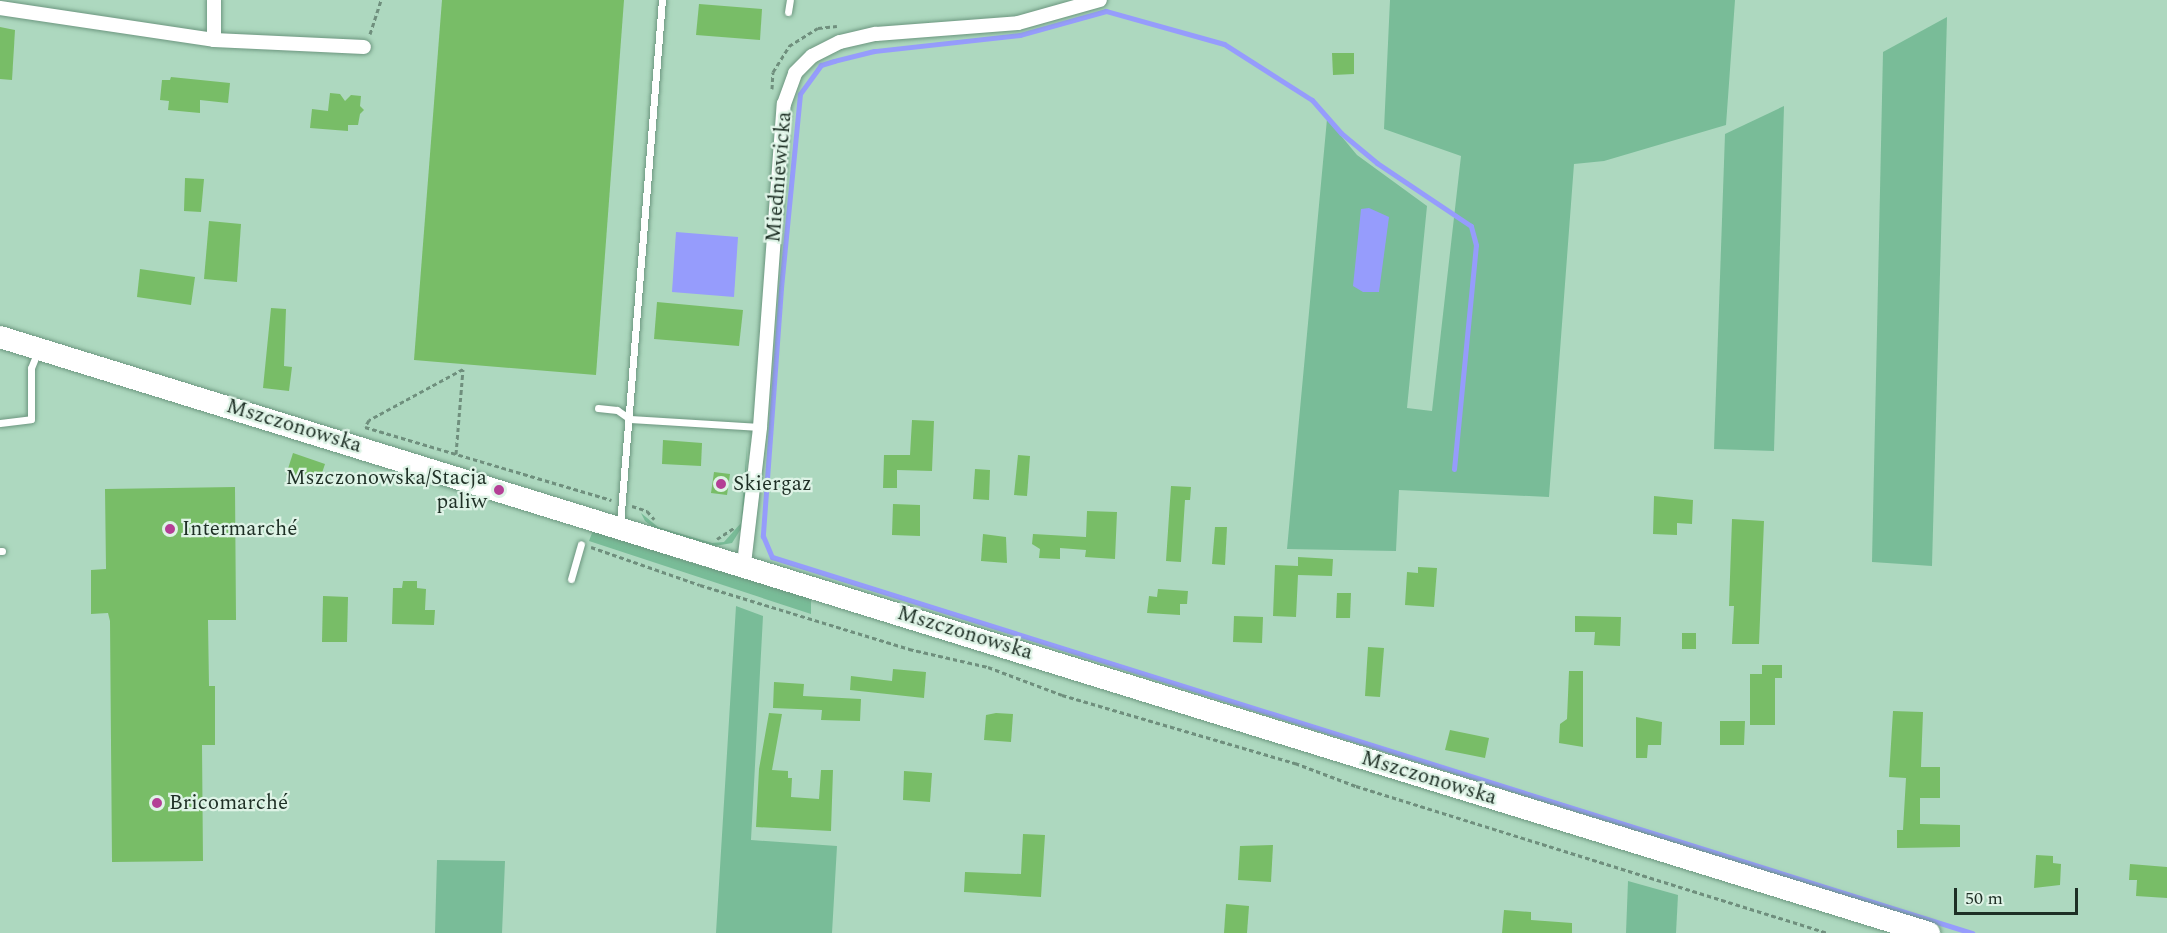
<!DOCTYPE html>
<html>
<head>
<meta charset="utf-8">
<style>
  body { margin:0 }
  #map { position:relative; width:2167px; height:933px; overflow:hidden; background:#add8bf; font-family:Spectral,serif }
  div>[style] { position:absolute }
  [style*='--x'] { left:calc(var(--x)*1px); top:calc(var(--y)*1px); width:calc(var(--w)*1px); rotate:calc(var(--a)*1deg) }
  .green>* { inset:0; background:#79bc98 }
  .water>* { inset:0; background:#969cfc }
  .stream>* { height:5px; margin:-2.5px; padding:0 2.5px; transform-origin:2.5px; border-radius:2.5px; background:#969cfc }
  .building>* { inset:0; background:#78bd67 }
  .path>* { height:3px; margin-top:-1.5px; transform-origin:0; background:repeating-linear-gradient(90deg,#6f8f7d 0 4.5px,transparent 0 7.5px) }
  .roads { filter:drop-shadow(0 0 2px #6c967f) drop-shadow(0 0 2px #6c967f) }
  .lane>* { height:7px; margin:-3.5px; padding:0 3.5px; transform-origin:3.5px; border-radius:3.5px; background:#fff }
  .street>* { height:14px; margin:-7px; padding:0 7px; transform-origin:7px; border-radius:7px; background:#fff }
  .primary>* { height:22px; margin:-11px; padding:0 11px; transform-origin:11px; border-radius:11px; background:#fff }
  .dots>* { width:16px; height:16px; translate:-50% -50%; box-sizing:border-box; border:3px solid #def3e6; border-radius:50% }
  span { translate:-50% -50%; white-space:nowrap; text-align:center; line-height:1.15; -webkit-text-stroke:4.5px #def3e6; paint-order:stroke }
  .street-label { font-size:21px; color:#1e2f25 }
  .poi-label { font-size:21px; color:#1e2f25 }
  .right { translate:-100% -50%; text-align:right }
  .left { translate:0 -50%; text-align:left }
  .scale { position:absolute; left:1954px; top:888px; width:124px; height:27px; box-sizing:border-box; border:3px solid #1e2f25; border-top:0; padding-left:8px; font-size:18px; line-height:21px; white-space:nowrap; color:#1e2f25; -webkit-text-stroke:4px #def3e6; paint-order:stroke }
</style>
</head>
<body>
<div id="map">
  <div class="green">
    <div style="clip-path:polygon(1390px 0,1735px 0,1726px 125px,1604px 161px,1574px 164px,1549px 497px,1399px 490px,1396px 551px,1287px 549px,1327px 119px,1357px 155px,1427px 206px,1407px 408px,1432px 411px,1461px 156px,1384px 129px)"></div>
    <div style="clip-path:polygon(1947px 17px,1932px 566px,1872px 562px,1883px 52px)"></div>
    <div style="clip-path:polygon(1784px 106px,1774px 451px,1714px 449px,1725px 134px)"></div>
    <div style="clip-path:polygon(747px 445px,744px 524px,732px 543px,715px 546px,654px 528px,645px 521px,641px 513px,658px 527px,712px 543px,724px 542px,741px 523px)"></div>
    <div style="clip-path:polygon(594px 528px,685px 561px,811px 597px,811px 614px,589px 541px)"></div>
    <div style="clip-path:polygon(736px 606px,763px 616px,751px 840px,837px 846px,832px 933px,716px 933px)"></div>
    <div style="clip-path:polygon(437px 860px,505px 861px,502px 933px,435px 933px)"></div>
    <div style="clip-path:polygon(1628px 881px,1678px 895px,1676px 933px,1626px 933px)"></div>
  </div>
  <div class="water">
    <div style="clip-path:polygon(1369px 208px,1389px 217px,1379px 292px,1363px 292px,1353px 286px,1361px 209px)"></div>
    <div style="clip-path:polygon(676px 232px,738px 237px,734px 297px,672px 292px)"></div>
  </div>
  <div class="stream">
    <div style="--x:1454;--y:469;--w:225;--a:-84.4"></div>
    <div style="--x:1476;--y:245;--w:20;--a:-105"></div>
    <div style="--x:1471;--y:226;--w:113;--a:-146.2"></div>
    <div style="--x:1377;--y:163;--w:47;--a:-140.2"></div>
    <div style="--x:1341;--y:133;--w:44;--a:-131.3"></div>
    <div style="--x:1312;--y:100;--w:104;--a:-147.5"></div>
    <div style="--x:1224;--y:44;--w:123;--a:-164.4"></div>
    <div style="--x:1106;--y:11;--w:89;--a:164.4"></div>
    <div style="--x:1020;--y:35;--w:147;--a:173.7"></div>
    <div style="--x:874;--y:51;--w:41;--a:166"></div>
    <div style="--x:834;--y:61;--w:14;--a:163"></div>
    <div style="--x:821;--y:65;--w:36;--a:126"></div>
    <div style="--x:800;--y:94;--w:195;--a:95.6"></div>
    <div style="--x:781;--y:288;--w:249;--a:94.2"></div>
    <div style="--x:763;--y:536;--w:23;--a:67"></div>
    <div style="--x:772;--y:557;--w:1258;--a:17.4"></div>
  </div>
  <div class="building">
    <div style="clip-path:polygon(442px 0,624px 0,596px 375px,414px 360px)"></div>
    <div style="clip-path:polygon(699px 4px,762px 9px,760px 40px,696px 35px)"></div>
    <div style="clip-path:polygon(0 27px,15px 30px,12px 80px,0 79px)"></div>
    <div style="clip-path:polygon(1332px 53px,1354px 53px,1354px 74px,1333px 75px)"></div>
    <div style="clip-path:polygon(171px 77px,230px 83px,228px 103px,200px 100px,200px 113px,168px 110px,169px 101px,160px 100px,162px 80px,170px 80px)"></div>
    <div style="clip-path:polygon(330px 93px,340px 94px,345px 101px,351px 95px,361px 96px,360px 106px,364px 110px,360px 114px,358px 125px,348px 125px,348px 131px,310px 128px,312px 109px,328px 111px)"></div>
    <div style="clip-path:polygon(185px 178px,204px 179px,201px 212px,184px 211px)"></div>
    <div style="clip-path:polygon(209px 221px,241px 224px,237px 282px,204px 279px)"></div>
    <div style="clip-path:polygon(140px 269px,195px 277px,191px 305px,137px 297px)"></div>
    <div style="clip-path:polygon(657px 302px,743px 310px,739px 346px,654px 339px)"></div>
    <div style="clip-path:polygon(271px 308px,286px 309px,284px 366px,292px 367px,289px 391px,263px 388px)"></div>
    <div style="clip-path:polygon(912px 420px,934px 421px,932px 471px,897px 470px,897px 488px,883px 488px,884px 455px,910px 455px)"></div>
    <div style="clip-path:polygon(663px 440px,702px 443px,701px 466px,662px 464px)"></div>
    <div style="clip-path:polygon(293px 453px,325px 464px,318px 485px,286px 475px)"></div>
    <div style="clip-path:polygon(1018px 455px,1030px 456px,1027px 496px,1014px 495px)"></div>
    <div style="clip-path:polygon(975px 469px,990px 470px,989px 500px,973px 499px)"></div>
    <div style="clip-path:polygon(714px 472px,730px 474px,727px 495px,711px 493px)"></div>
    <div style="clip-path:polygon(1171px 486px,1191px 487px,1190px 500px,1185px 500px,1181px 562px,1166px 561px)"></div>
    <div style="clip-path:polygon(235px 487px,236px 620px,208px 620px,209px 686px,215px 686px,215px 745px,202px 745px,203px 861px,112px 862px,110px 621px,108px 613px,91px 614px,91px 570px,106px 569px,105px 489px)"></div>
    <div style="clip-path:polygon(1654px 496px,1693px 500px,1692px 524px,1677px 523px,1677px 535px,1653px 534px)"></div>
    <div style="clip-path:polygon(893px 504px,920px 505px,920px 536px,892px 535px)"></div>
    <div style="clip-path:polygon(1087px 511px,1117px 512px,1115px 559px,1085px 557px,1086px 550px,1060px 548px,1060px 559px,1039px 558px,1040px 549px,1032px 544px,1033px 534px,1086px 537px)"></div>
    <div style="clip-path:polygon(1732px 519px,1764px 521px,1759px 644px,1732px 644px,1734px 606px,1729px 606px)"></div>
    <div style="clip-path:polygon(1215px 527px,1227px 527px,1225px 565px,1212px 564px)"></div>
    <div style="clip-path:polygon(983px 534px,1006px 537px,1007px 563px,981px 561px)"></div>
    <div style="clip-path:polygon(1298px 557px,1333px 559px,1332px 576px,1298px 575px,1296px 617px,1273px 616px,1275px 565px,1298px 566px)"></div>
    <div style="clip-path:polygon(1418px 567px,1437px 568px,1434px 607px,1405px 605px,1407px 572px,1418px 573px)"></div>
    <div style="clip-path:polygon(403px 581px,417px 581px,417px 588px,426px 589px,425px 610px,435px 610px,434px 625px,392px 624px,393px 588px,402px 588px)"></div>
    <div style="clip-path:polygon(1158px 589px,1188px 591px,1187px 604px,1180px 604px,1180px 615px,1147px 613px,1149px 596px,1157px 597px)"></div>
    <div style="clip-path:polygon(1337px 593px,1351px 593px,1350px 618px,1336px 618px)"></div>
    <div style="clip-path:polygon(323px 596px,348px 597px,347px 642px,322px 642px)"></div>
    <div style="clip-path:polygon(1234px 616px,1263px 617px,1262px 643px,1233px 642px)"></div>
    <div style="clip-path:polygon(1575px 616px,1621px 617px,1620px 646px,1594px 645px,1595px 632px,1575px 632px)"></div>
    <div style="clip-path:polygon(1682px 633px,1696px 633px,1696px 649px,1682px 649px)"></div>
    <div style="clip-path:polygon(1368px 647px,1384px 648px,1380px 697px,1365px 696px)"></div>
    <div style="clip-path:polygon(1762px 665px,1782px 665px,1782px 678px,1775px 678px,1775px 725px,1750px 725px,1750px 674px,1762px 674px)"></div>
    <div style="clip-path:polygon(893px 669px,926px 672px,924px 698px,850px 690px,851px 676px,892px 681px)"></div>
    <div style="clip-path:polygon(1569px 671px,1583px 671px,1583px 747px,1559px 743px,1560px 724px,1567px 719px)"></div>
    <div style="clip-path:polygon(774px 682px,804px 684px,803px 696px,861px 699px,860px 721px,821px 720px,822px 710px,773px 708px)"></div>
    <div style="clip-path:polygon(1893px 711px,1923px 712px,1921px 767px,1940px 767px,1940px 798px,1920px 798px,1920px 824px,1960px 825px,1960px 847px,1897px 848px,1897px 830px,1903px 830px,1906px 778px,1889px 777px)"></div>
    <div style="clip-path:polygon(769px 713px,782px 714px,772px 770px,788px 771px,788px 778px,792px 778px,791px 797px,819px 799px,821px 770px,833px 770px,831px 831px,756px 827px,759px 769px)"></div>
    <div style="clip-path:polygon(996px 713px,1013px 714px,1011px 742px,984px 740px,986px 715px)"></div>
    <div style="clip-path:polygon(1636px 717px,1662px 722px,1661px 745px,1648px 745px,1647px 758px,1636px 758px)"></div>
    <div style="clip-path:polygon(1720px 721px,1745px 721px,1744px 745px,1720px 745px)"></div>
    <div style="clip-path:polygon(1450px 730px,1489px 738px,1485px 758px,1445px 750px)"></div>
    <div style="clip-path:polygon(904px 771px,932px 773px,930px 802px,903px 800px)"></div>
    <div style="clip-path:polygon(1023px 834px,1045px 835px,1041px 897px,964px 892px,965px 872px,1021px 874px)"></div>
    <div style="clip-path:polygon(1273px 845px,1271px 882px,1238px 880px,1240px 846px)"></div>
    <div style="clip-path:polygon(2036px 855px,2053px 856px,2053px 863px,2061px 864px,2060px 885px,2034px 888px)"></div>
    <div style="clip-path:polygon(2130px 864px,2167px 867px,2167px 898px,2136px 896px,2137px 880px,2129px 880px)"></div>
    <div style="clip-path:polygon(1226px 904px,1249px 906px,1247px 933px,1224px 933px)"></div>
    <div style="clip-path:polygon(1504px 910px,1531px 912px,1531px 920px,1572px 923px,1572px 933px,1502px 933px)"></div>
  </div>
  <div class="path">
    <div style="--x:370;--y:34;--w:36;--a:-72"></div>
    <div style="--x:772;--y:89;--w:17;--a:-87"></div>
    <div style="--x:773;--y:72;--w:31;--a:-58"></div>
    <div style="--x:789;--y:46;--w:34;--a:-32"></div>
    <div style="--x:818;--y:28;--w:19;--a:-6"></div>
    <div style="--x:463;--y:369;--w:107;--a:151.5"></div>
    <div style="--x:369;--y:420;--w:8;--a:120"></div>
    <div style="--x:365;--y:427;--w:257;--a:16.5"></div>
    <div style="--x:456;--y:454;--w:85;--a:-85.3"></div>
    <div style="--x:632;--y:506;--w:16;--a:18"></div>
    <div style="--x:647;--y:511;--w:11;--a:49"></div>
    <div style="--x:717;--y:539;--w:20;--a:-33"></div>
    <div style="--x:591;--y:547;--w:115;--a:19.2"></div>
    <div style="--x:700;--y:585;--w:219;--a:17"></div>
    <div style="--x:909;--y:649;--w:81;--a:12.8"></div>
    <div style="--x:988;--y:667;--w:79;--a:20.7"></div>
    <div style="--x:1062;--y:695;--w:243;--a:16.3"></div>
    <div style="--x:1295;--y:763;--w:65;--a:20.7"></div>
    <div style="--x:1356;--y:786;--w:493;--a:17.3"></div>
  </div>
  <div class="roads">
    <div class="lane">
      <div style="--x:788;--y:12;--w:12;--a:-81"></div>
      <div style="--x:598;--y:408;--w:19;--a:6"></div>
      <div style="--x:617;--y:410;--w:16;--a:35"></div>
      <div style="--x:630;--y:419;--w:130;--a:3.5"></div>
      <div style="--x:0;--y:423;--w:31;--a:-7"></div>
      <div style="--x:31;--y:419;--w:51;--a:-90"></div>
      <div style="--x:31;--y:368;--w:18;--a:-68"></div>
      <div style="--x:620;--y:524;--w:526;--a:-85.42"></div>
      <div style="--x:0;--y:551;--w:2;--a:0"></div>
      <div style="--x:571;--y:579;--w:36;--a:-74"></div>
    </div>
    <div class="street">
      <div style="--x:0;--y:8;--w:216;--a:8.5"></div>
      <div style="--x:214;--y:40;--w:150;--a:2.7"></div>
      <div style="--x:214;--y:40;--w:40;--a:-90"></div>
      <div style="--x:744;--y:564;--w:138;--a:-83.3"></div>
      <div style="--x:760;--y:427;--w:324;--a:-85.8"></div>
      <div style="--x:784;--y:104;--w:33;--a:-70"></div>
      <div style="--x:795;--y:73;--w:24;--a:-45"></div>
      <div style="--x:812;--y:56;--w:31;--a:-27"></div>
      <div style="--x:840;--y:42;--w:37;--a:-13"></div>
      <div style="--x:876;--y:34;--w:142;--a:-4.4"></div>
      <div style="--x:1018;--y:23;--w:85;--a:-15.7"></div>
    </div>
    <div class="primary">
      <div style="--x:0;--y:337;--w:2019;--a:17.17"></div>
    </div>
  </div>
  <div class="dots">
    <div style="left:721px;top:484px;background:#b43f96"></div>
    <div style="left:499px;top:490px;background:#b43f96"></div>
    <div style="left:170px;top:529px;background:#b43f96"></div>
    <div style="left:157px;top:803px;background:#b43f96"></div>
  </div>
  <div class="street-label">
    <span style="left:779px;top:177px;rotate:-85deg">Miedniewicka</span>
    <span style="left:294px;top:426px;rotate:17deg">Mszczonowska</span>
    <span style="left:965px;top:633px;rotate:17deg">Mszczonowska</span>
    <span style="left:1429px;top:778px;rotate:17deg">Mszczonowska</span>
  </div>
  <div class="poi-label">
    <span class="right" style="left:487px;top:490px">Mszczonowska/Stacja<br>paliw</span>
    <span class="left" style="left:733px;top:484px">Skiergaz</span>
    <span class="left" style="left:182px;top:529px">Intermarché</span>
    <span class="left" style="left:169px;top:803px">Bricomarché</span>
  </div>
  <div class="scale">50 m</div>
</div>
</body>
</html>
